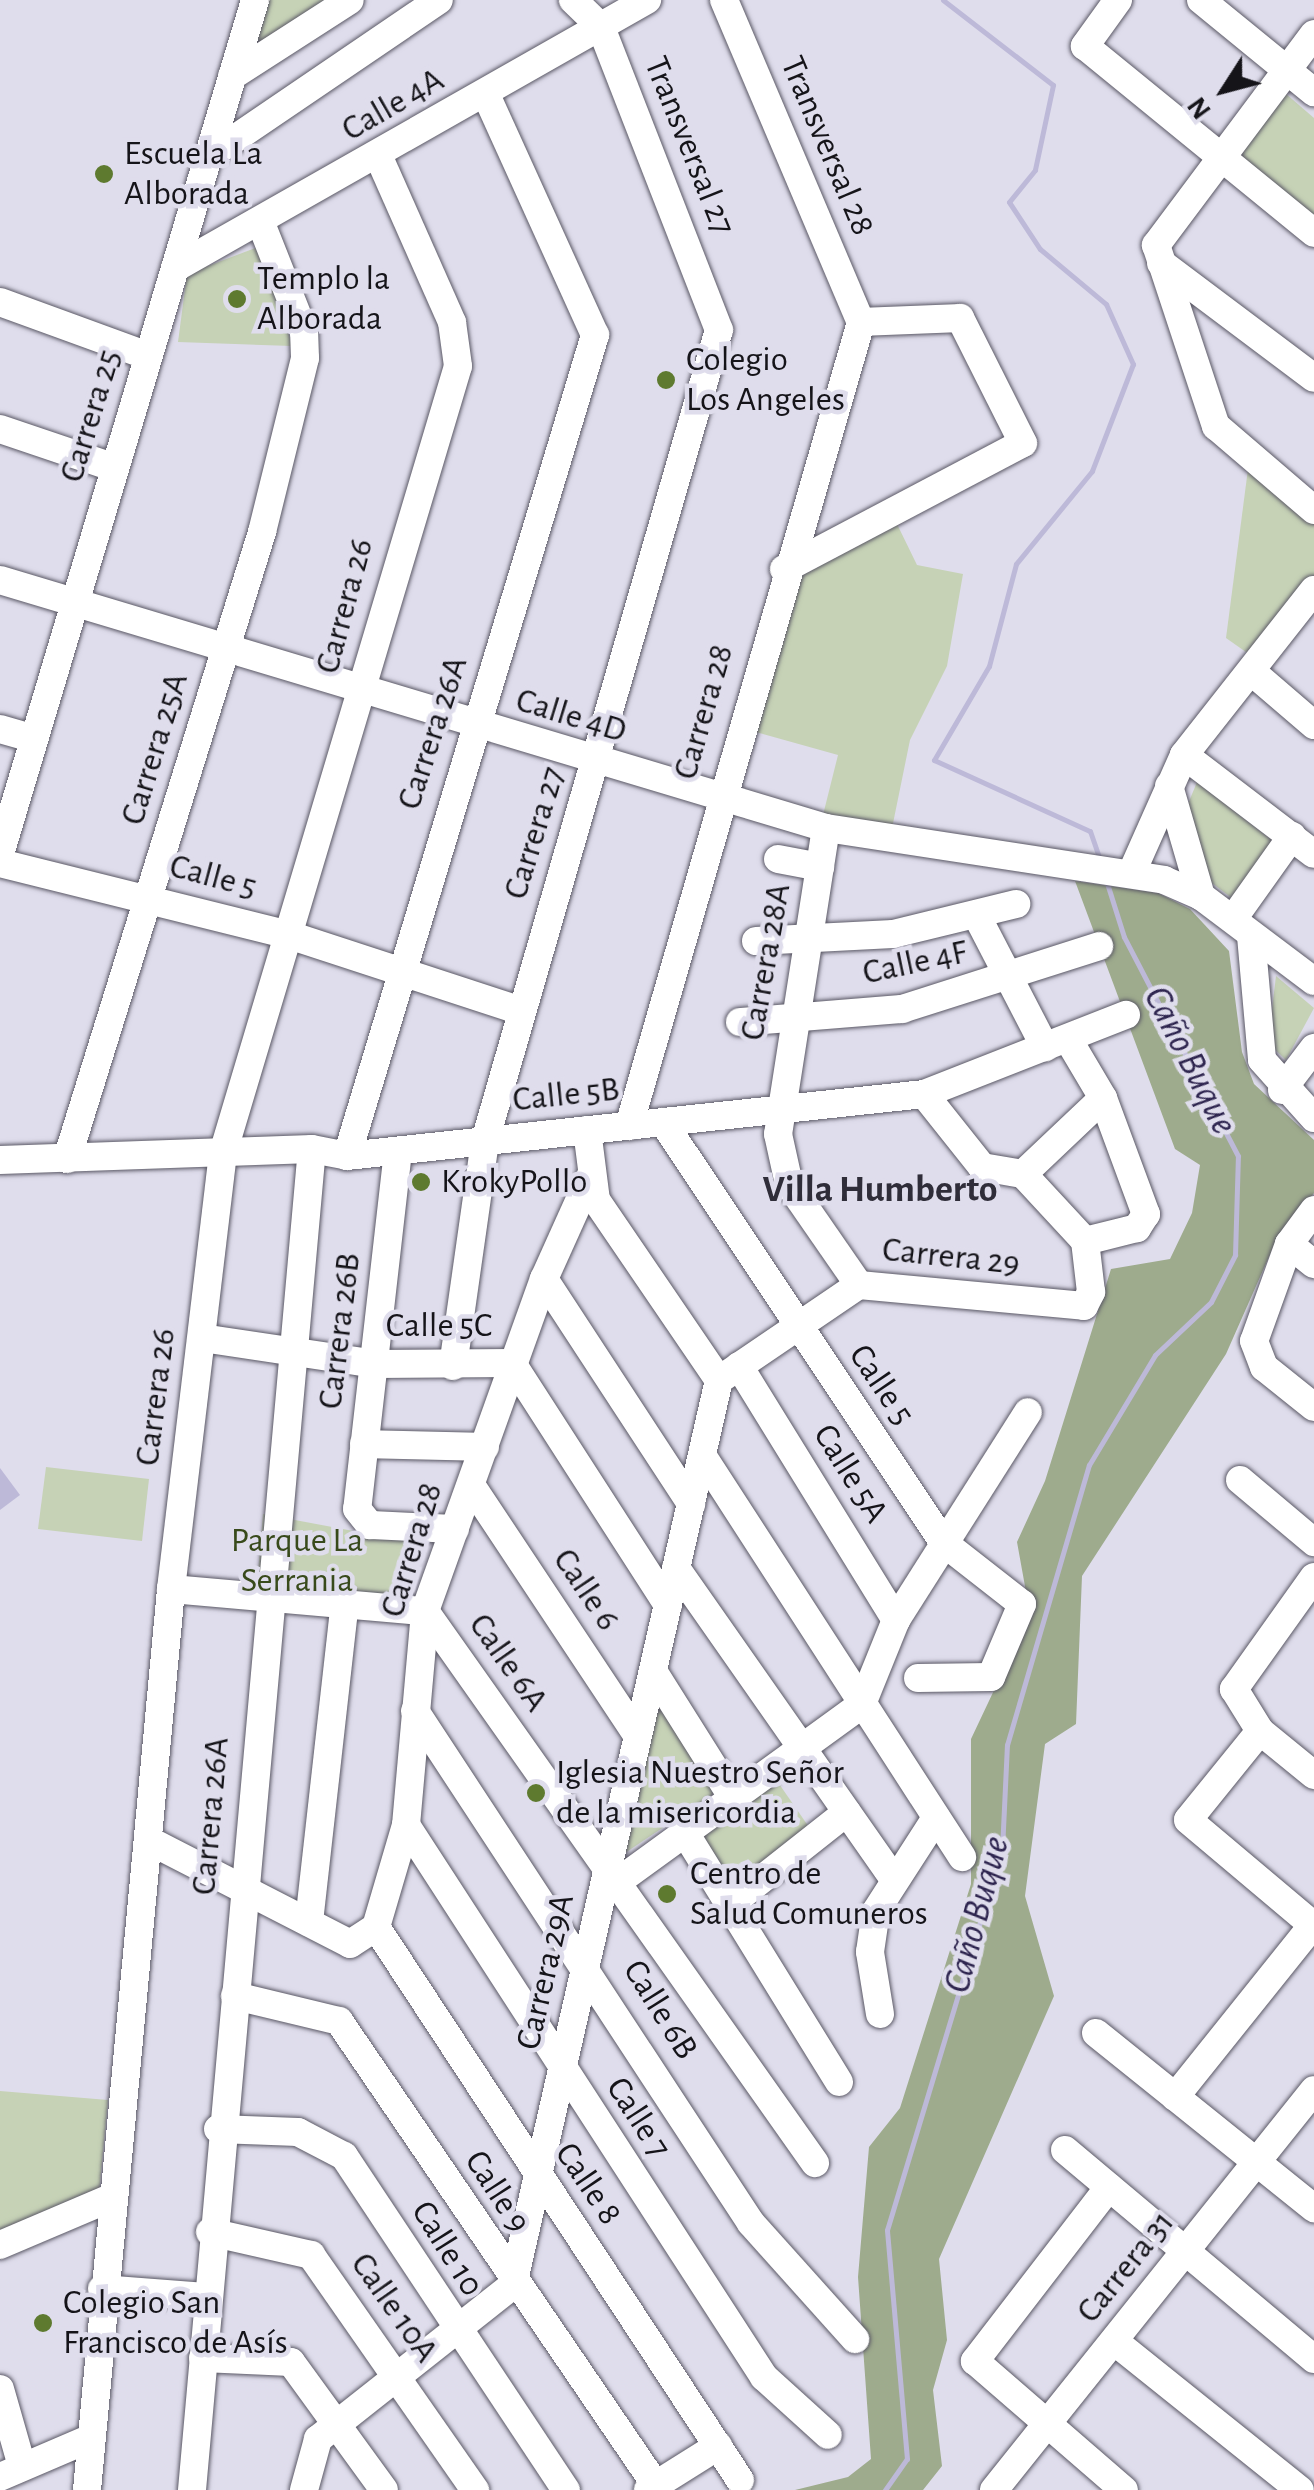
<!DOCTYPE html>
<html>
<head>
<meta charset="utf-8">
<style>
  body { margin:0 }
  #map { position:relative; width:1314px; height:2490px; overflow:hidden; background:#dfddec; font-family:"Alegreya Sans",sans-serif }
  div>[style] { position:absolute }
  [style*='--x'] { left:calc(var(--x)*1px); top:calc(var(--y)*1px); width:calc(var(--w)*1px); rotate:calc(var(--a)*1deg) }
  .green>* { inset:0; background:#c6d2b6 }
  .forest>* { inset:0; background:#9eab8d }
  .water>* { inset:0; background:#bdb9d8 }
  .stream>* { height:5px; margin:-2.5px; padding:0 2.5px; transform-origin:2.5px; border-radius:2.5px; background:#bdb9d8 }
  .roads { filter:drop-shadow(0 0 2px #5a5865) drop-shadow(0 0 2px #5a5865) }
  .minor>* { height:28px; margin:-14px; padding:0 14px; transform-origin:14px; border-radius:14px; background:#fff }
  .dots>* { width:28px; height:28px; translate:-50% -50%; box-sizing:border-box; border:5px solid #dfddec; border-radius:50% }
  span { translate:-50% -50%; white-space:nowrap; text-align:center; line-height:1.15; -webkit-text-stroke:9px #dfddec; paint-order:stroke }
  .street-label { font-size:35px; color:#151419 }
  .poi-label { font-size:35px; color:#151419 }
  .left { translate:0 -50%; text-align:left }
  .park-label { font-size:35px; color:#384a1b }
  .water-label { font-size:38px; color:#2e254f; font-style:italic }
  .neighbourhood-label { font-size:38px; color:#2f2d39; font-weight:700 }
  .north { position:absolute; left:1174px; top:40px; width:100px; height:100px; -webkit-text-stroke:8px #dfddec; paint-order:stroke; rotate:234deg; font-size:28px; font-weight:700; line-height:40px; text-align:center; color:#151419 }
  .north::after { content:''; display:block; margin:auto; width:35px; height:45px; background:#151419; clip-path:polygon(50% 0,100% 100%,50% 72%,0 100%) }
</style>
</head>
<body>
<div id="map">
  <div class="green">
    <div style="clip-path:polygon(266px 0,338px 0,247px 61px)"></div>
    <div style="clip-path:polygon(1285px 93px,1314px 118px,1314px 240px,1222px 165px)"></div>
    <div style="clip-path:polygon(263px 245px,292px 346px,178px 342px,187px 274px)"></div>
    <div style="clip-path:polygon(1248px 469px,1314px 523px,1314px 576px,1253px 657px,1226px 638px)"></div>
    <div style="clip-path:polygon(897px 524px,917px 565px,963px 574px,947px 666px,910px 740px,889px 843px,821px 823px,838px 755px,734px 726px,779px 575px)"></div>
    <div style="clip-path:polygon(1197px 782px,1278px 845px,1237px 902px,1204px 877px,1188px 804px)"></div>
    <div style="clip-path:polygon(1276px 976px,1314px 1008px,1286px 1060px,1268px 1043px)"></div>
    <div style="clip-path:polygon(46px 1467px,149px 1479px,142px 1541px,38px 1529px)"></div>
    <div style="clip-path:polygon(263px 1514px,412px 1542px,403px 1605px,256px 1596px)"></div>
    <div style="clip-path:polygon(655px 1698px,716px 1792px,619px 1857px)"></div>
    <div style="clip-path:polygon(775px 1778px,811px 1830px,735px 1884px,699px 1831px)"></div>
    <div style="clip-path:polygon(0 2091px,108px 2100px,98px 2203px,0 2251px)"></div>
  </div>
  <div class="forest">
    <div style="clip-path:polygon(1075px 881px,1158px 893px,1190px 909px,1229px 951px,1242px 1052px,1254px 1084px,1314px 1140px,1314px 1193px,1272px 1250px,1226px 1354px,1082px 1576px,1076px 1724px,1045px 1744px,1025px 1896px,1054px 1996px,939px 2259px,947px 2340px,933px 2390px,942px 2466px,923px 2490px,795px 2490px,848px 2477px,871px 2459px,858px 2277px,869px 2147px,900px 2108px,971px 1884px,971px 1739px,1030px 1614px,1017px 1542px,1045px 1481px,1111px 1269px,1170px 1259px,1192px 1213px,1200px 1165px,1175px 1149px)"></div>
  </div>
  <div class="water">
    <div style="clip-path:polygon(0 1468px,20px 1495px,0 1510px)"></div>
  </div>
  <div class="stream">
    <div style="--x:943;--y:0;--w:139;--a:37.7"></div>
    <div style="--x:1053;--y:85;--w:87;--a:102"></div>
    <div style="--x:1035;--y:170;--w:41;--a:129.1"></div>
    <div style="--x:1009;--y:202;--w:56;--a:56.6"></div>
    <div style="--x:1040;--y:249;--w:86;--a:39.8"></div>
    <div style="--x:1106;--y:304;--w:66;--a:65.8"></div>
    <div style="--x:1133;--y:364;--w:115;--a:111"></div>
    <div style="--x:1092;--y:471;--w:120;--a:129.3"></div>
    <div style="--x:1016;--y:564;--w:106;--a:104.8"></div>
    <div style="--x:989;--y:666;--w:109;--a:120.3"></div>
    <div style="--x:934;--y:760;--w:171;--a:24.5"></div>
    <div style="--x:1090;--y:831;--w:31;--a:71"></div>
    <div style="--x:885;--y:2490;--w:38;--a:-55"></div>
    <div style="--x:907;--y:2459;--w:230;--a:-95"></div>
    <div style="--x:887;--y:2230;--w:397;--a:-73.2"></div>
    <div style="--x:1002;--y:1850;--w:105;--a:-87.3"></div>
    <div style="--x:1007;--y:1745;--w:292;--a:-73.7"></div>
    <div style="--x:1089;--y:1465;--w:128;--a:-59"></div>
    <div style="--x:1155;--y:1355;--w:77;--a:-43.4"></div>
    <div style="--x:1211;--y:1302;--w:53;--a:-62.9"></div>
    <div style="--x:1235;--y:1255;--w:99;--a:-88.3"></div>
    <div style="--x:1238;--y:1156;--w:247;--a:-117.5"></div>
    <div style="--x:1124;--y:937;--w:60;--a:-107.5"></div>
  </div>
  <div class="roads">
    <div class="minor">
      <div style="--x:724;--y:0;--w:350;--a:67"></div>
      <div style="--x:1118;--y:0;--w:57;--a:125.7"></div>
      <div style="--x:1085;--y:46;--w:296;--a:39.2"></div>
      <div style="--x:1201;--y:0;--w:146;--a:39.2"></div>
      <div style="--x:1314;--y:34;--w:264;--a:126.8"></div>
      <div style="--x:1156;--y:245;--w:191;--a:71.7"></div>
      <div style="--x:1216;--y:426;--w:129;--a:40.6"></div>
      <div style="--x:232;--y:76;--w:140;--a:-32.8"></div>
      <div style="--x:208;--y:157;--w:279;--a:-34.2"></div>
      <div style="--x:1161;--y:263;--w:191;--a:36.9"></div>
      <div style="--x:175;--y:268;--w:543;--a:-29.59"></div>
      <div style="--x:0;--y:302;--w:158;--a:20"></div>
      <div style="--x:0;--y:429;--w:121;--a:18.7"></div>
      <div style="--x:784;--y:569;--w:270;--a:-27.8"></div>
      <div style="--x:1023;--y:443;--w:140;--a:-116.7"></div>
      <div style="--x:960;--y:318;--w:99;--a:177.7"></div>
      <div style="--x:0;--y:580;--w:862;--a:16.71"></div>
      <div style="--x:826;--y:828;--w:342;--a:8.7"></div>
      <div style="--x:1164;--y:880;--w:40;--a:23.4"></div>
      <div style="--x:1201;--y:896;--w:141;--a:37"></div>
      <div style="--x:1251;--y:671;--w:83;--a:40.6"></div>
      <div style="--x:0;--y:729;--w:35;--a:16"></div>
      <div style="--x:1184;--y:755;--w:163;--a:37.3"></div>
      <div style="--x:1169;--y:786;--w:115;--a:73.8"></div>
      <div style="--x:826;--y:828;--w:310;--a:98.9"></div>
      <div style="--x:778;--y:1134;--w:51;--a:77.6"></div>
      <div style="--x:789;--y:1184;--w:123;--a:55.3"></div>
      <div style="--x:0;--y:854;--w:891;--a:-73.37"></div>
      <div style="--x:778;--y:859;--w:43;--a:10.8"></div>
      <div style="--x:0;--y:863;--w:301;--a:14"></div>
      <div style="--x:292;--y:936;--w:239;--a:18.1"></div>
      <div style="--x:1132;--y:872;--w:128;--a:-66"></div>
      <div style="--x:1184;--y:755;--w:210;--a:-51.8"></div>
      <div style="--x:977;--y:916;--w:148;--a:62.6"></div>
      <div style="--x:1233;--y:919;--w:102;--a:-54.6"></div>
      <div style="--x:1251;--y:936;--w:124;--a:84.9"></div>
      <div style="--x:1262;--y:1060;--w:78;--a:48.1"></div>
      <div style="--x:756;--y:941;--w:137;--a:-2.9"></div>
      <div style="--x:893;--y:934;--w:127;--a:-13.7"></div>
      <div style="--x:740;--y:1022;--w:163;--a:-4.6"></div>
      <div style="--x:902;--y:1009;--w:207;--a:-17.7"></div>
      <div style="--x:1068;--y:1039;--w:69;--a:59.3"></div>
      <div style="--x:1103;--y:1098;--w:124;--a:69.7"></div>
      <div style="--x:1146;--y:1214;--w:17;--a:123"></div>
      <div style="--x:1137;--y:1228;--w:54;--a:166"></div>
      <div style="--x:1282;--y:1090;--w:53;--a:-52.7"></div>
      <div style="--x:924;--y:1094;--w:93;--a:51.5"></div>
      <div style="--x:982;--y:1167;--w:42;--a:9.7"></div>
      <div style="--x:663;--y:1122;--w:506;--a:56.28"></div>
      <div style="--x:944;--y:1543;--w:99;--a:38"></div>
      <div style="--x:1022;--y:1604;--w:79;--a:113"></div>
      <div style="--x:991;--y:1677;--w:73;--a:179.2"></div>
      <div style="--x:629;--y:1126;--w:837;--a:-73.9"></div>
      <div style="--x:587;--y:1130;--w:71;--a:82.7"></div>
      <div style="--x:596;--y:1200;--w:218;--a:55.7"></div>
      <div style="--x:398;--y:1151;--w:360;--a:96.5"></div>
      <div style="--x:357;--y:1509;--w:21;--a:51"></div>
      <div style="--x:370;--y:1525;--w:85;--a:2.7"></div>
      <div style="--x:347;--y:1156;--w:858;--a:-73.19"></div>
      <div style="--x:595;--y:335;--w:264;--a:-114.4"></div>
      <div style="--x:67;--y:1159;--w:657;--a:-72.72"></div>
      <div style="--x:262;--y:532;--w:179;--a:-76.1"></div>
      <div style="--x:305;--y:358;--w:26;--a:-92"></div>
      <div style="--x:304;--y:332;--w:114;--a:-111.6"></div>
      <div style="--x:0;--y:1160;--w:312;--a:-2"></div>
      <div style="--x:312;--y:1149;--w:36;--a:11"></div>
      <div style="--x:347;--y:1156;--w:580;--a:-6.13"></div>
      <div style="--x:924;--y:1094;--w:217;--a:-21.4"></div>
      <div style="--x:1023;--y:1174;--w:110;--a:-43.5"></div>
      <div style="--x:1314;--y:1210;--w:42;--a:126.3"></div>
      <div style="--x:1289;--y:1244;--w:103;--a:109.8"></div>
      <div style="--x:1254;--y:1341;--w:28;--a:69"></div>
      <div style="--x:1264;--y:1367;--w:64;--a:38.7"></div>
      <div style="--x:1289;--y:1244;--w:32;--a:39"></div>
      <div style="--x:544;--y:1279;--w:269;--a:56.8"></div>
      <div style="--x:202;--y:1338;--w:175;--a:8.5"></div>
      <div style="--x:375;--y:1364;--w:137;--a:-0.4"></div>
      <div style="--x:512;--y:1363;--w:288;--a:57.2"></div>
      <div style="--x:453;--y:1366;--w:227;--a:-81.9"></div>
      <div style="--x:485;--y:1141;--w:844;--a:-73.91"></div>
      <div style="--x:719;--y:330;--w:325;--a:-111.3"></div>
      <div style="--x:601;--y:27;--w:39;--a:-136"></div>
      <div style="--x:739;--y:1366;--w:299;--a:58.3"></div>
      <div style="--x:719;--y:1380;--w:169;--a:-34.2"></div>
      <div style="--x:859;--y:1285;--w:226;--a:5.3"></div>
      <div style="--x:1084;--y:1306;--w:16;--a:-63"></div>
      <div style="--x:1091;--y:1292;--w:51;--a:-96.7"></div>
      <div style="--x:1085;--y:1241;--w:91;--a:-132.8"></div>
      <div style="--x:364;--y:1444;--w:121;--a:1.4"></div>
      <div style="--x:702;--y:1455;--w:479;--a:57.1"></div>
      <div style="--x:1240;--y:1480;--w:97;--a:40"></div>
      <div style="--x:471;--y:1485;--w:301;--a:56.4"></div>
      <div style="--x:676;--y:1568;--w:375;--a:55"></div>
      <div style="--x:1314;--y:1577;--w:138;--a:125.5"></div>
      <div style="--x:1234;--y:1689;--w:49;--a:58.2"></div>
      <div style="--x:1260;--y:1731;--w:70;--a:39.2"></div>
      <div style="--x:171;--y:1589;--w:255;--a:5"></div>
      <div style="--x:425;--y:1611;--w:676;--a:54.76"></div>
      <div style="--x:653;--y:1671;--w:150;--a:57.8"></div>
      <div style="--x:415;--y:1711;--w:612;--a:56.73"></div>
      <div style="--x:751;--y:2223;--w:156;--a:48.1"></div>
      <div style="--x:1260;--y:1731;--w:114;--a:129"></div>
      <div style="--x:1188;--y:1820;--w:165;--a:40.1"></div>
      <div style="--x:406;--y:1825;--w:658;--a:57.03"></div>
      <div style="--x:764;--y:2377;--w:86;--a:42.2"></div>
      <div style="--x:684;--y:1831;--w:295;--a:58.3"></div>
      <div style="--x:148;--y:1840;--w:227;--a:27.2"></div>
      <div style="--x:350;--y:1944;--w:31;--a:-33"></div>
      <div style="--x:376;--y:1927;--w:106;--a:-73.6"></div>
      <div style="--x:406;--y:1825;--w:215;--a:-84.9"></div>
      <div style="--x:425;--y:1611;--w:353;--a:-70.3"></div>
      <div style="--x:544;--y:1279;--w:110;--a:-65.8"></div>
      <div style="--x:616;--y:1883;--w:304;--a:-36"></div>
      <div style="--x:862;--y:1704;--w:91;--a:-68"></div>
      <div style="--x:896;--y:1620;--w:246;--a:-57.6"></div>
      <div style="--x:733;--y:1902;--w:145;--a:-38.3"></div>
      <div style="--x:309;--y:1922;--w:323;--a:-83.6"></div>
      <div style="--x:376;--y:1927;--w:662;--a:56.65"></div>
      <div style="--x:235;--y:1996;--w:107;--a:13.5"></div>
      <div style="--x:339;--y:2021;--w:568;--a:55.69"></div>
      <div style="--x:880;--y:2014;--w:63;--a:-99.2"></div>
      <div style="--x:870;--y:1952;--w:41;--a:-81.7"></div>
      <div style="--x:876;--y:1911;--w:111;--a:-57.2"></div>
      <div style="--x:1096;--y:2033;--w:280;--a:38.8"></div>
      <div style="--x:1175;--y:2097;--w:221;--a:-51.3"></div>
      <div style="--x:218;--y:2129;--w:80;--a:2.1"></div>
      <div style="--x:298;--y:2132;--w:52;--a:27.6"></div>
      <div style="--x:344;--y:2156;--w:401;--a:56.4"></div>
      <div style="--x:1065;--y:2150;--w:325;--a:40"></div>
      <div style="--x:1109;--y:2187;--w:220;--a:127.6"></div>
      <div style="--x:975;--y:2361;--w:197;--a:40.9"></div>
      <div style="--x:210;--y:2232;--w:104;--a:12.8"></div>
      <div style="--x:311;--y:2255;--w:287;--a:55.1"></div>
      <div style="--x:0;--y:2245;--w:123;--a:-23"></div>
      <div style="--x:102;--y:2289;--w:103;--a:4.4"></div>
      <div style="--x:1114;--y:2341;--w:238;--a:38.7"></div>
      <div style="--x:203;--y:2358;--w:88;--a:2.6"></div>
      <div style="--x:291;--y:2362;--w:158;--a:54"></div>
      <div style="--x:0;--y:2389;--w:80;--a:74.1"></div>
      <div style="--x:0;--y:2477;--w:99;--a:-23.2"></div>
      <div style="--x:87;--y:2490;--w:905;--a:-84.67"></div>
      <div style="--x:171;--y:1589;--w:439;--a:-83.2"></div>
      <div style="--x:223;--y:1153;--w:821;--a:-73.37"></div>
      <div style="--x:458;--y:366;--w:44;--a:-97.8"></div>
      <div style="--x:452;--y:322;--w:180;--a:-113.9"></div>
      <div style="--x:192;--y:2490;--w:1346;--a:-84.89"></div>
      <div style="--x:304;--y:2490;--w:53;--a:-74.6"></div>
      <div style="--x:318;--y:2439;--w:248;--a:-38.3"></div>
      <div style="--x:513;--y:2285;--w:928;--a:-77.18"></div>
      <div style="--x:648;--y:2490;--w:83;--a:-32.2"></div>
      <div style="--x:994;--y:2490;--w:512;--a:-51.34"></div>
    </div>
  </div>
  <div class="dots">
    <div style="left:104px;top:174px;background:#5e7a2f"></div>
    <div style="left:237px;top:299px;background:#5e7a2f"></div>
    <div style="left:666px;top:380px;background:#5e7a2f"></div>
    <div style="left:421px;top:1182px;background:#5e7a2f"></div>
    <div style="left:536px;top:1793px;background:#5e7a2f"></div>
    <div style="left:667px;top:1894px;background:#5e7a2f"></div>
    <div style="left:43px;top:2323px;background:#5e7a2f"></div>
  </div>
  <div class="street-label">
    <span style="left:393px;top:105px;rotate:-30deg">Calle 4A</span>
    <span style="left:689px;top:146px;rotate:68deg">Transversal 27</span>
    <span style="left:827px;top:146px;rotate:67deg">Transversal 28</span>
    <span style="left:91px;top:416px;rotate:-73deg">Carrera 25</span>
    <span style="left:345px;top:606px;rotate:-75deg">Carrera 26</span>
    <span style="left:704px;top:712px;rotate:-74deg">Carrera 28</span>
    <span style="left:571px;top:716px;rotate:17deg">Calle 4D</span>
    <span style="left:433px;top:733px;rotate:-72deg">Carrera 26A</span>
    <span style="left:155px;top:749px;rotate:-73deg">Carrera 25A</span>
    <span style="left:535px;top:833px;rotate:-73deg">Carrera 27</span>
    <span style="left:213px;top:877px;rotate:15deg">Calle 5</span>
    <span style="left:766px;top:962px;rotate:-80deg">Carrera 28A</span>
    <span style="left:915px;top:963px;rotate:-12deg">Calle 4F</span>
    <span style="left:566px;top:1095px;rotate:-6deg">Calle 5B</span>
    <span style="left:951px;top:1257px;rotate:6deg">Carrera 29</span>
    <span style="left:439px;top:1326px">Calle 5C</span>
    <span style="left:340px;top:1331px;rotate:-83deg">Carrera 26B</span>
    <span style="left:881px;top:1385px;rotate:56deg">Calle 5</span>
    <span style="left:156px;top:1397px;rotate:-83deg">Carrera 26</span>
    <span style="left:850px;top:1474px;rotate:58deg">Calle 5A</span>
    <span style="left:412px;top:1550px;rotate:-73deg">Carrera 28</span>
    <span style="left:586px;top:1590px;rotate:56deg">Calle 6</span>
    <span style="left:508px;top:1663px;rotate:55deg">Calle 6A</span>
    <span style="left:211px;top:1816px;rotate:-85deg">Carrera 26A</span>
    <span style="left:546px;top:1972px;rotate:-77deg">Carrera 29A</span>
    <span style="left:660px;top:2010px;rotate:58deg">Calle 6B</span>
    <span style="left:638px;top:2118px;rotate:57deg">Calle 7</span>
    <span style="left:588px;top:2184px;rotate:56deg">Calle 8</span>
    <span style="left:497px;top:2192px;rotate:57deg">Calle 9</span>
    <span style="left:447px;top:2249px;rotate:58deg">Calle 10</span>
    <span style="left:1126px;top:2267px;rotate:-51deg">Carrera 31</span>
    <span style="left:394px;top:2308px;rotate:55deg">Calle 10A</span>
  </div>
  <div class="poi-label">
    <span class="left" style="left:124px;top:174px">Escuela La<br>Alborada</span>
    <span class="left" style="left:257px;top:299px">Templo la<br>Alborada</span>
    <span class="left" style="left:686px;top:380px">Colegio<br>Los Angeles</span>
    <span class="left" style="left:441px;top:1182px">KrokyPollo</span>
    <span class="left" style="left:556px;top:1793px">Iglesia Nuestro Señor<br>de la misericordia</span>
    <span class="left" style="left:690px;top:1894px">Centro de<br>Salud Comuneros</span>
    <span class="left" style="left:63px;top:2323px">Colegio San<br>Francisco de Asís</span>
  </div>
  <div class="park-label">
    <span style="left:297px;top:1561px">Parque La<br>Serrania</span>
  </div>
  <div class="water-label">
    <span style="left:1189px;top:1061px;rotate:63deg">Caño Buque</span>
    <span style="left:978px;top:1915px;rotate:-75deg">Caño Buque</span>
  </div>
  <div class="neighbourhood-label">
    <span style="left:880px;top:1191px">Villa Humberto</span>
  </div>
  <div class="north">N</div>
</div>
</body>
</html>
